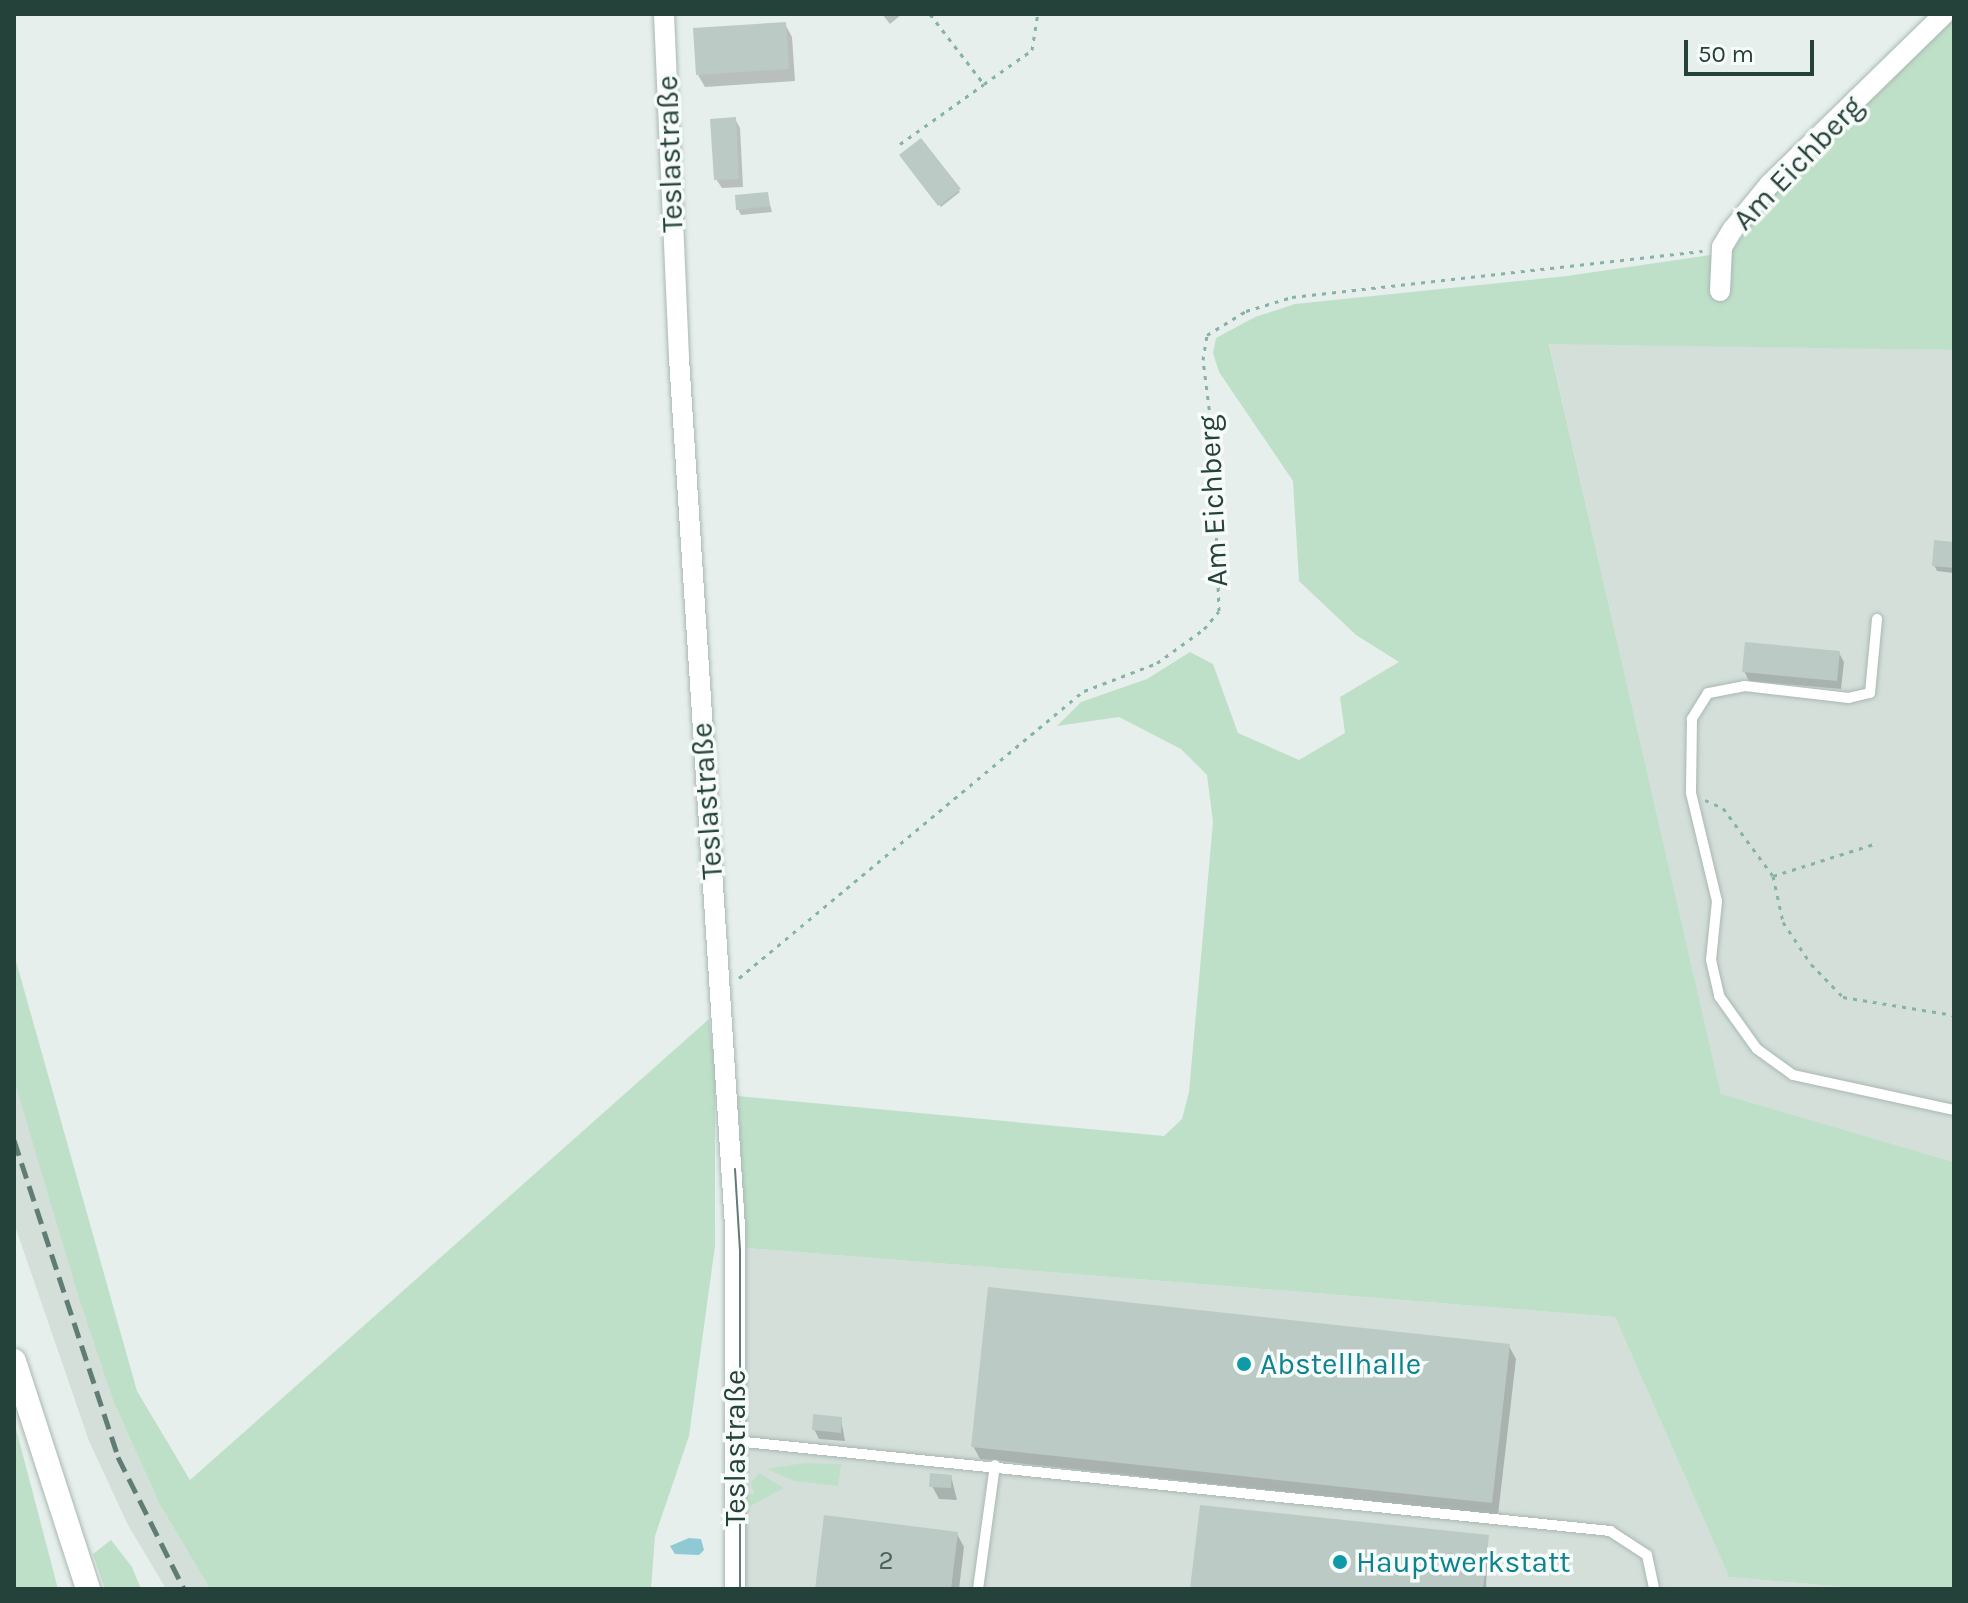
<!DOCTYPE html>
<html>
<head>
<meta charset="utf-8">
<style>
  body { margin:0 }
  #map { position:relative; width:1968px; height:1603px; overflow:hidden; background:#e6efeb; font-family:Karla,sans-serif }
  div>[style] { position:absolute }
  [style*='--x'] { left:calc(var(--x)*1px); top:calc(var(--y)*1px); width:calc(var(--w)*1px); rotate:calc(var(--a)*1deg) }
  .built>* { inset:0; background:#d4dfda }
  .green>* { inset:0; background:#bfe0c8 }
  .water>* { inset:0; background:#8ec9d4 }
  .shadow>* { inset:0; background:#0003 }
  .building>* { inset:0; background:#bbcac4 }
  .path>* { height:3px; margin-top:-1.5px; transform-origin:0; background:repeating-linear-gradient(90deg,#86b3a5 0 4px,transparent 0 10px) }
  .roads { filter:drop-shadow(0 0 2px #a8b8b2) drop-shadow(0 0 2px #a8b8b2) }
  .lane>* { height:10px; margin:-5px; padding:0 5px; transform-origin:5px; border-radius:5px; background:#fff }
  .street>* { height:20px; margin:-10px; padding:0 10px; transform-origin:10px; border-radius:10px; background:#fff }
  .secondary>* { height:24px; margin:-12px; padding:0 12px; transform-origin:12px; border-radius:12px; background:#fff }
  .tram>* { height:2px; margin:-1px; padding:0 1px; transform-origin:1px; border-radius:1px; background:#5f7d75 }
  .rail>* { height:5px; margin-top:-2.5px; transform-origin:0; background:repeating-linear-gradient(90deg,#5f7d75 0 16px,transparent 0 24px) }
  .dots>* { width:22px; height:22px; translate:-50% -50%; box-sizing:border-box; border:4px solid #f7fbf9; border-radius:50% }
  span { translate:-50% -50%; white-space:nowrap; text-align:center; line-height:1.15; -webkit-text-stroke:7px #f7fbf9; paint-order:stroke }
  .number-label { font-size:26px; color:#4a645c }
  .number-label span { -webkit-text-stroke-width:0 }
  .street-label { font-size:30px; color:#24423a }
  .culture-label { font-size:30px; color:#0d838f }
  .left { translate:0 -50%; text-align:left }
  .frame { position:absolute; inset:0; border:16px solid #24423a; pointer-events:none }
  .scale { position:absolute; left:1684px; top:40px; width:130px; height:36px; box-sizing:border-box; border:4px solid #24423a; border-top:0; padding-left:10px; font-size:24px; line-height:28px; white-space:nowrap; color:#24423a; -webkit-text-stroke:6px #f7fbf9; paint-order:stroke }
</style>
</head>
<body>
<div id="map">
  <div class="built">
    <div style="clip-path:polygon(1549px 343px,1954px 350px,1954px 1162px,1721px 1095px)"></div>
    <div style="clip-path:polygon(14px 1080px,114px 1403px,160px 1505px,210px 1589px,166px 1589px,128px 1525px,89px 1441px,14px 1223px)"></div>
    <div style="clip-path:polygon(746px 1248px,1615px 1317px,1729px 1577px,1867px 1589px,744px 1589px)"></div>
  </div>
  <div class="green">
    <div style="clip-path:polygon(1954px 14px,1954px 350px,1549px 344px,1721px 1094px,1954px 1162px,1954px 1589px,1867px 1589px,1729px 1577px,1615px 1317px,746px 1248px,737px 1096px,1164px 1136px,1182px 1119px,1189px 1092px,1213px 822px,1207px 775px,1181px 749px,1119px 717px,1057px 726px,1081px 702px,1147px 679px,1190px 652px,1213px 664px,1238px 733px,1299px 760px,1345px 733px,1340px 697px,1399px 662px,1356px 635px,1299px 581px,1293px 481px,1219px 372px,1213px 353px,1216px 338px,1255px 317px,1295px 304px,1567px 276px,1731px 252px,1775px 189px)"></div>
    <div style="clip-path:polygon(14px 954px,137px 1391px,190px 1480px,709px 1019px,715px 1069px,715px 1246px,689px 1436px,655px 1536px,651px 1589px,210px 1589px,160px 1505px,114px 1403px,79px 1298px,14px 1080px)"></div>
    <div style="clip-path:polygon(14px 1421px,58px 1589px,14px 1589px)"></div>
    <div style="clip-path:polygon(803px 1463px,841px 1464px,838px 1486px,794px 1481px,767px 1469px)"></div>
    <div style="clip-path:polygon(759px 1473px,784px 1488px,745px 1509px,745px 1495px,754px 1494px,751px 1483px)"></div>
    <div style="clip-path:polygon(111px 1540px,132px 1567px,141px 1589px,105px 1589px,93px 1554px)"></div>
  </div>
  <div class="water">
    <div style="clip-path:polygon(689px 1538px,701px 1539px,704px 1550px,699px 1555px,675px 1554px,670px 1546px)"></div>
  </div>
  <div class="shadow">
    <div style="clip-path:polygon(882px 14px,902px 14px,890px 24px)"></div>
    <div style="clip-path:polygon(785px 24px,792px 37px,795px 81px,705px 87px,698px 75px)"></div>
    <div style="clip-path:polygon(735px 119px,740px 128px,743px 187px,722px 188px,716px 179px)"></div>
    <div style="clip-path:polygon(921px 141px,960px 192px,941px 207px,901px 156px)"></div>
    <div style="clip-path:polygon(767px 194px,772px 212px,741px 215px,738px 209px)"></div>
    <div style="clip-path:polygon(1954px 544px,1954px 573px,1937px 571px,1934px 565px)"></div>
    <div style="clip-path:polygon(1839px 653px,1844px 662px,1841px 689px,1749px 681px,1744px 671px)"></div>
    <div style="clip-path:polygon(1509px 1346px,1516px 1359px,1498px 1515px,980px 1459px,973px 1446px)"></div>
    <div style="clip-path:polygon(841px 1419px,845px 1441px,819px 1439px,814px 1429px)"></div>
    <div style="clip-path:polygon(951px 1476px,957px 1500px,939px 1499px,932px 1486px)"></div>
    <div style="clip-path:polygon(957px 1534px,964px 1547px,959px 1589px,817px 1589px)"></div>
    <div style="clip-path:polygon(1488px 1537px,1486px 1589px,1192px 1589px)"></div>
  </div>
  <div class="building">
    <div style="clip-path:polygon(786px 22px,789px 69px,696px 75px,693px 28px)"></div>
    <div style="clip-path:polygon(736px 117px,739px 179px,714px 180px,710px 119px)"></div>
    <div style="clip-path:polygon(921px 138px,961px 189px,938px 206px,899px 155px)"></div>
    <div style="clip-path:polygon(768px 192px,770px 206px,736px 210px,735px 195px)"></div>
    <div style="clip-path:polygon(1934px 540px,1954px 542px,1954px 568px,1932px 566px)"></div>
    <div style="clip-path:polygon(1745px 642px,1840px 651px,1837px 681px,1742px 672px)"></div>
    <div style="clip-path:polygon(988px 1287px,1510px 1344px,1492px 1503px,971px 1447px)"></div>
    <div style="clip-path:polygon(813px 1414px,842px 1417px,841px 1433px,812px 1430px)"></div>
    <div style="clip-path:polygon(930px 1473px,952px 1475px,951px 1488px,929px 1487px)"></div>
    <div style="clip-path:polygon(1200px 1505px,1489px 1535px,1483px 1589px,1190px 1589px)"></div>
    <div style="clip-path:polygon(824px 1515px,958px 1532px,951px 1589px,815px 1589px)"></div>
  </div>
  <div class="path">
    <div style="--x:930;--y:14;--w:88;--a:52.4"></div>
    <div style="--x:984;--y:84;--w:59;--a:-35.3"></div>
    <div style="--x:1032;--y:50;--w:36;--a:-81"></div>
    <div style="--x:900;--y:144;--w:103;--a:-35.5"></div>
    <div style="--x:1705;--y:800;--w:20;--a:24"></div>
    <div style="--x:1723;--y:808;--w:84;--a:53.7"></div>
    <div style="--x:1773;--y:876;--w:47;--a:77.7"></div>
    <div style="--x:1783;--y:922;--w:50;--a:56.3"></div>
    <div style="--x:1811;--y:964;--w:46;--a:45.9"></div>
    <div style="--x:1843;--y:997;--w:112;--a:9.2"></div>
    <div style="--x:1773;--y:876;--w:106;--a:-17.6"></div>
    <div style="--x:739;--y:978;--w:449;--a:-39.8"></div>
    <div style="--x:1084;--y:691;--w:78;--a:-21"></div>
    <div style="--x:1157;--y:663;--w:58;--a:-35.9"></div>
    <div style="--x:1204;--y:629;--w:23;--a:-50"></div>
    <div style="--x:1219;--y:611;--w:172;--a:-92"></div>
    <div style="--x:1213;--y:439;--w:80;--a:-97.2"></div>
    <div style="--x:1203;--y:360;--w:25;--a:-81"></div>
    <div style="--x:1207;--y:335;--w:46;--a:-31.6"></div>
    <div style="--x:1246;--y:311;--w:48;--a:-16.9"></div>
    <div style="--x:1292;--y:297;--w:413;--a:-6.4"></div>
  </div>
  <div class="roads">
    <div class="lane">
      <div style="--x:1877;--y:619;--w:74;--a:95.4"></div>
      <div style="--x:1870;--y:693;--w:22;--a:167"></div>
      <div style="--x:1849;--y:698;--w:105;--a:-173.4"></div>
      <div style="--x:1745;--y:686;--w:38;--a:169"></div>
      <div style="--x:1708;--y:693;--w:31;--a:122"></div>
      <div style="--x:1692;--y:719;--w:74;--a:90.8"></div>
      <div style="--x:1691;--y:793;--w:111;--a:76.5"></div>
      <div style="--x:1717;--y:901;--w:59;--a:95.8"></div>
      <div style="--x:1711;--y:960;--w:37;--a:77"></div>
      <div style="--x:1719;--y:996;--w:65;--a:54.4"></div>
      <div style="--x:1757;--y:1049;--w:44;--a:35.8"></div>
      <div style="--x:1793;--y:1075;--w:165;--a:12.3"></div>
      <div style="--x:735;--y:1441;--w:880;--a:5.87"></div>
      <div style="--x:1610;--y:1531;--w:44;--a:33"></div>
      <div style="--x:1647;--y:1555;--w:35;--a:78"></div>
      <div style="--x:978;--y:1589;--w:125;--a:-82.2"></div>
    </div>
    <div class="street">
      <div style="--x:664;--y:14;--w:344;--a:87.5"></div>
      <div style="--x:679;--y:358;--w:870;--a:86.31"></div>
      <div style="--x:735;--y:1226;--w:363;--a:90"></div>
      <div style="--x:1720;--y:291;--w:44;--a:-87.4"></div>
      <div style="--x:1722;--y:247;--w:21;--a:-59"></div>
      <div style="--x:1733;--y:229;--w:58;--a:-50.6"></div>
      <div style="--x:1770;--y:184;--w:243;--a:-44.3"></div>
    </div>
    <div class="secondary">
      <div style="--x:14;--y:1361;--w:240;--a:72"></div>
    </div>
  </div>
  <div class="tram">
    <div style="--x:735;--y:1169;--w:82;--a:86.5"></div>
    <div style="--x:740;--y:1251;--w:338;--a:90"></div>
  </div>
  <div class="rail">
    <div style="--x:14;--y:1140;--w:334;--a:71.8"></div>
    <div style="--x:118;--y:1457;--w:148;--a:63.4"></div>
  </div>
  <div class="dots">
    <div style="left:1244px;top:1364px;background:#0f9aa8"></div>
    <div style="left:1340px;top:1562px;background:#0f9aa8"></div>
  </div>
  <div class="number-label">
    <span style="left:886px;top:1561px">2</span>
  </div>
  <div class="street-label">
    <span style="left:670px;top:154px;rotate:-92deg">Teslastraße</span>
    <span style="left:1798px;top:163px;rotate:-46deg">Am Eichberg</span>
    <span style="left:1213px;top:501px;rotate:-93deg">Am Eichberg</span>
    <span style="left:707px;top:801px;rotate:-94deg">Teslastraße</span>
    <span style="left:735px;top:1448px;rotate:-90deg">Teslastraße</span>
  </div>
  <div class="culture-label">
    <span class="left" style="left:1260px;top:1364px">Abstellhalle</span>
    <span class="left" style="left:1356px;top:1562px">Hauptwerkstatt</span>
  </div>
  <div class="frame"></div>
  <div class="scale">50 m</div>
</div>
</body>
</html>
